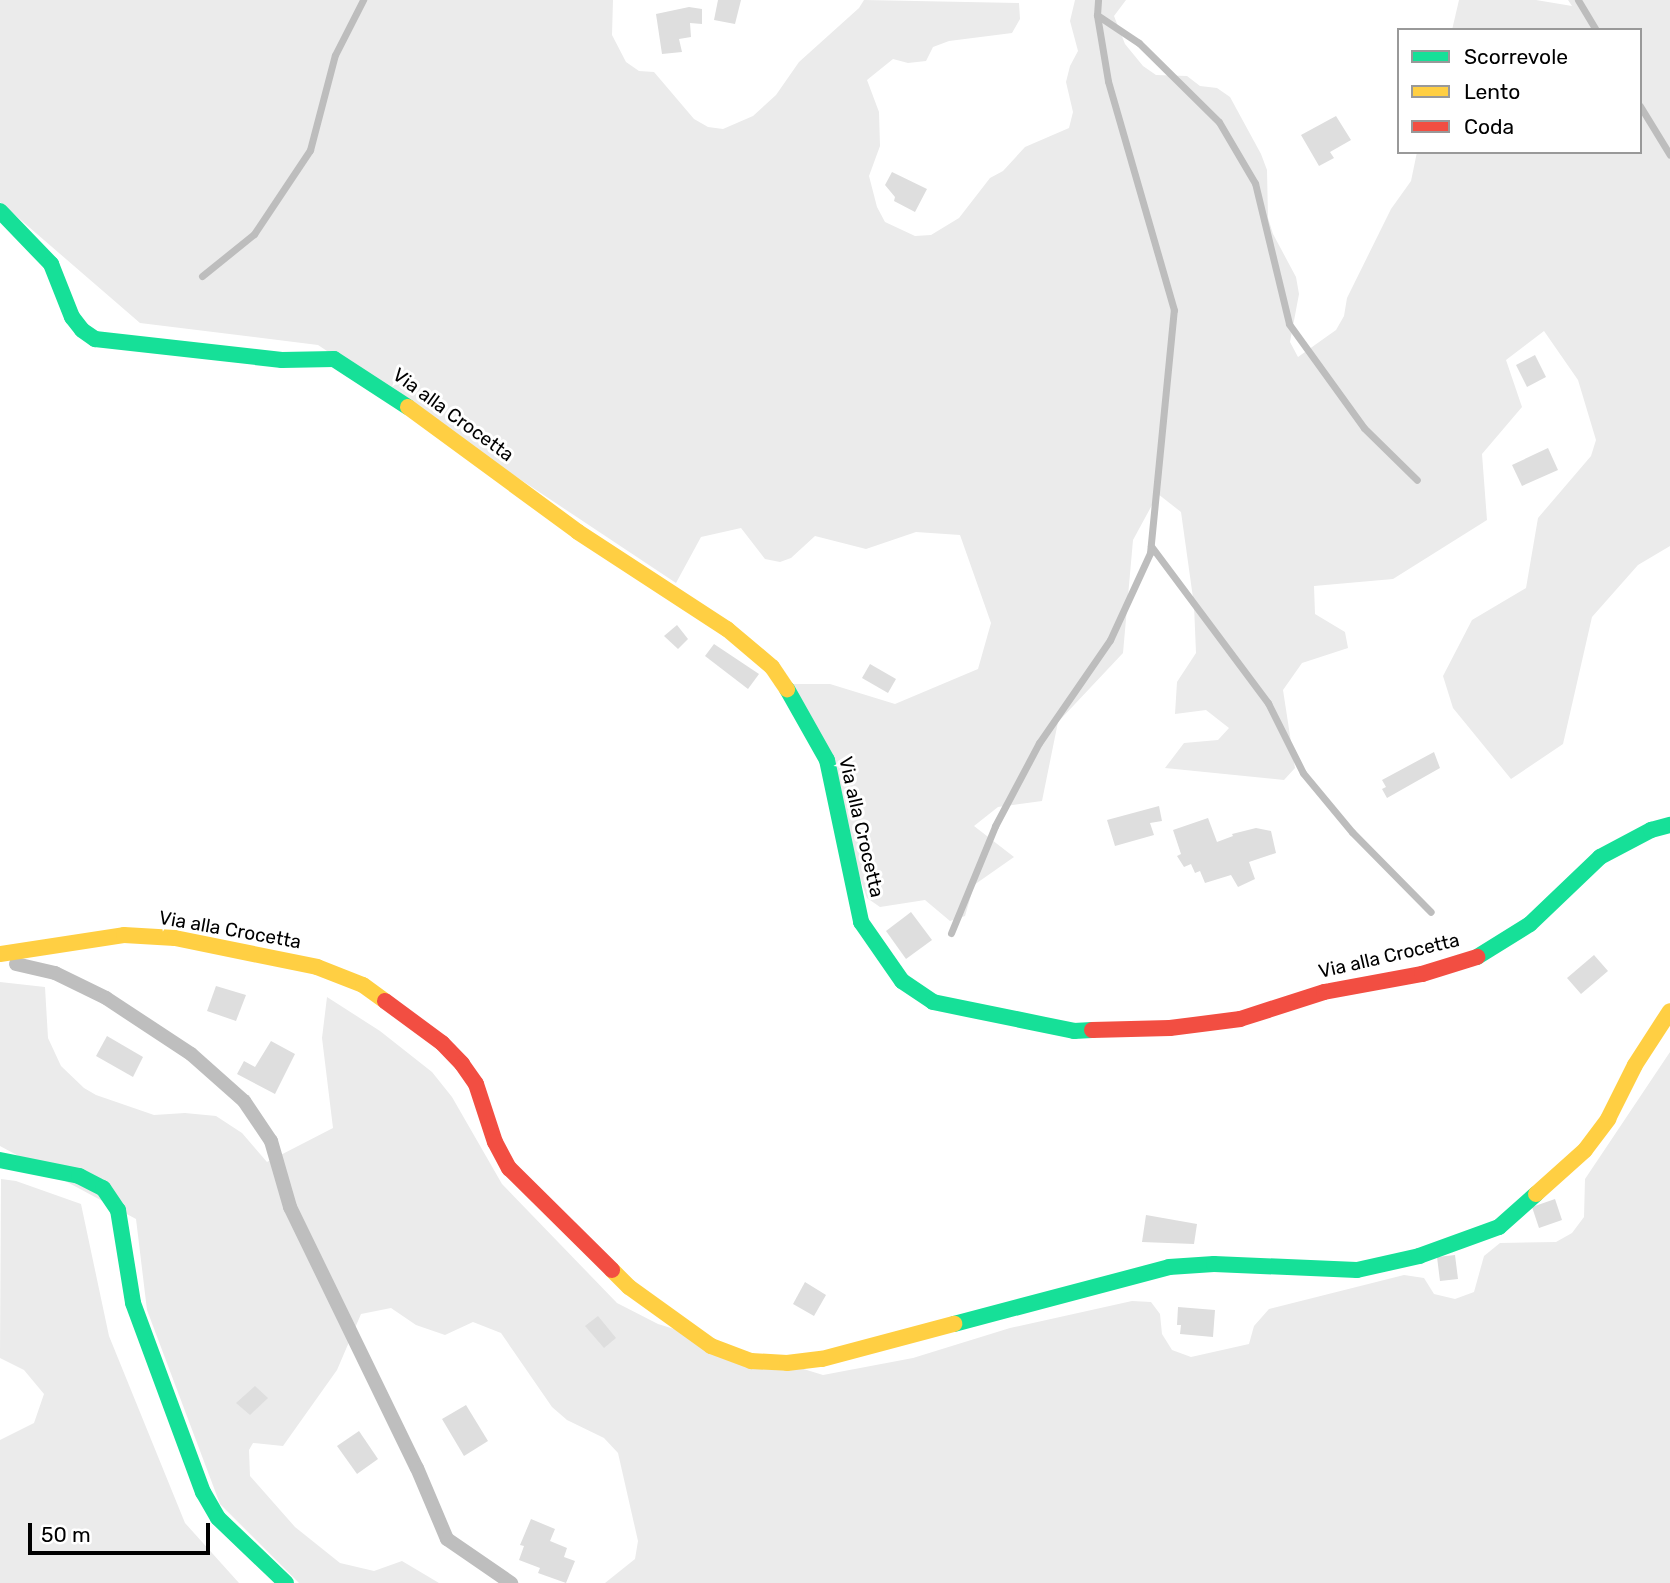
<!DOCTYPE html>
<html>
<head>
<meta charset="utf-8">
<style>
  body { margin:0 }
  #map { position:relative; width:1670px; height:1583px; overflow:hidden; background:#fff; font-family:Rubik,sans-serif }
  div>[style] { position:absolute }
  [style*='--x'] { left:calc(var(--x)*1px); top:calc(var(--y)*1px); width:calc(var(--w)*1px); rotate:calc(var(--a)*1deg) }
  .green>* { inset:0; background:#ebebeb }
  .stream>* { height:7px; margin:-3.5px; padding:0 3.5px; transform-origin:3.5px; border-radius:3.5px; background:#bdbdbd }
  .building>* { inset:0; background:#dedede }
  .lane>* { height:14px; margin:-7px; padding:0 7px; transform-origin:7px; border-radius:7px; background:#bebebe }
  .fast>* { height:16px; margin:-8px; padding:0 8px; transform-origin:8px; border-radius:8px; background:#16e098 }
  .slow>* { height:16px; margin:-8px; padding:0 8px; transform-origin:8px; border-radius:8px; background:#ffcf43 }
  .jam>* { height:16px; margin:-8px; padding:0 8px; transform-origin:8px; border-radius:8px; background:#f24e42 }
  span { translate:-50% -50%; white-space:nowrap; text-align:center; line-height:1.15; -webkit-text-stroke:6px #fff; paint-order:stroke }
  .street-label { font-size:19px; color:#000 }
  .legend { position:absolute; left:1397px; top:28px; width:245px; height:126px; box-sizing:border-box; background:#fff; border:2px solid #999; margin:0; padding:9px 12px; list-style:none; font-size:21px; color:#000 }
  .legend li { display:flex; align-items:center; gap:14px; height:35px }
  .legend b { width:35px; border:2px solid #999 }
  .scale { position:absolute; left:28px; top:1523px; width:182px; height:32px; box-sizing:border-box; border:4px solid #000; border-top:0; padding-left:9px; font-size:21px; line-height:24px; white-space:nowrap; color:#000; -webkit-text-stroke:5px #fff; paint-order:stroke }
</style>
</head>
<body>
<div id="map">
  <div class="green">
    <div style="clip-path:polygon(0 0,613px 0,612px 35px,626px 62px,639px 71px,654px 72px,694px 119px,708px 127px,723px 129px,753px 116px,776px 95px,799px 62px,859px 8px,864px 0,1019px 3px,1020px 19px,1012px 33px,949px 41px,933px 47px,926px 61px,908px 63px,893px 59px,867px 80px,879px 112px,880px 146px,869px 176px,877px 207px,885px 222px,915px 236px,931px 235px,959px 218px,990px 178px,1003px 171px,1025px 147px,1069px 128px,1073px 112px,1066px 82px,1070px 66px,1078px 51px,1070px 21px,1075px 0,1126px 0,1114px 16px,1125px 44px,1143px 66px,1156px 75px,1187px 76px,1200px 86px,1217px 88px,1230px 97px,1261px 154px,1267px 170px,1268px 218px,1273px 234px,1296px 277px,1299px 294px,1290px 342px,1298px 357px,1336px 330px,1344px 316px,1347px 298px,1391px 209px,1411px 181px,1417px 152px,1640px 152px,1640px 30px,1452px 30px,1459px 0,1536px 0,1572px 6px,1568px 0,1670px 0,1670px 546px,1638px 565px,1592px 617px,1563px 744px,1511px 779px,1453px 708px,1443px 676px,1472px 620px,1526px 588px,1538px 518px,1591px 456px,1596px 440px,1578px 380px,1544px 331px,1506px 360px,1522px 407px,1482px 454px,1487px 520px,1393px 579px,1314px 586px,1315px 614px,1345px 632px,1348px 648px,1302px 663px,1283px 690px,1295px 768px,1284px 780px,1165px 768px,1184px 743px,1218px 740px,1229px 728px,1206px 710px,1175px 714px,1177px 682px,1196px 653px,1194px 605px,1181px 512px,1158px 494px,1133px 540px,1123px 653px,1058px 722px,1042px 801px,998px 807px,974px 826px,1014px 857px,974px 885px,965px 916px,950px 921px,925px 900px,880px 907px,867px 898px,792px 684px,830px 684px,895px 704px,978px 669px,991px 623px,960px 535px,916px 532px,866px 549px,815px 536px,791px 558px,780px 562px,765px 559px,741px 528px,701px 537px,676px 583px,318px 345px,140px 323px,0 202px)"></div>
    <div style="clip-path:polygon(0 982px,45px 987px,48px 1038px,61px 1066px,84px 1088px,96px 1095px,154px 1115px,185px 1113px,216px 1116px,242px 1133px,267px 1162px,333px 1128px,322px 1038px,327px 997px,380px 1031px,432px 1072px,452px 1097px,502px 1184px,617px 1303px,658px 1324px,823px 1375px,913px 1358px,1010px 1328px,1132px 1301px,1151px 1302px,1160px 1314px,1162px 1334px,1172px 1350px,1191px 1357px,1249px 1344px,1254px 1326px,1269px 1309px,1404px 1275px,1424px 1278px,1434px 1294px,1455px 1299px,1474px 1292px,1484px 1256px,1500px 1243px,1556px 1242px,1572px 1233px,1584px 1217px,1585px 1179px,1670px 1052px,1670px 1583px,605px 1583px,635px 1559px,638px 1541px,618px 1453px,604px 1438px,567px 1420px,552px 1407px,501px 1333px,473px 1322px,445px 1335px,416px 1325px,391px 1308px,361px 1314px,337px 1370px,283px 1446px,253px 1443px,249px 1450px,250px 1476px,295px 1527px,340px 1563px,374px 1571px,402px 1561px,439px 1583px,299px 1583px,220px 1504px,147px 1310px,136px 1219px,0 1146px)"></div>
    <div style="clip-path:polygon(1px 1179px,16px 1181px,81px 1204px,109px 1336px,185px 1523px,239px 1583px,0 1583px,0 1440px,34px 1423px,44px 1394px,24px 1370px,0 1358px)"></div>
  </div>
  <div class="stream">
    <div style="--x:1578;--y:0;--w:35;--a:59"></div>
    <div style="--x:1097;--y:15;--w:50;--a:33.7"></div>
    <div style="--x:1139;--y:43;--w:112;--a:44.6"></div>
    <div style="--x:1219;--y:122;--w:71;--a:59.5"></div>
    <div style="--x:1255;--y:183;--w:145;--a:76.4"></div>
    <div style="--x:1289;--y:324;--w:128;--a:54.2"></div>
    <div style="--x:1364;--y:428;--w:74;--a:44.5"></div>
    <div style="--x:1640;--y:106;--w:57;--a:58.5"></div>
    <div style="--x:202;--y:276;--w:67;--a:-38.9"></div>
    <div style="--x:254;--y:234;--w:101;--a:-56.3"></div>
    <div style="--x:310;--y:150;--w:98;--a:-75.3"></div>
    <div style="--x:335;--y:55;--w:62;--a:-63"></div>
    <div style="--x:1151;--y:546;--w:196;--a:53.3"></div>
    <div style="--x:1268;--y:703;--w:78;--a:63.4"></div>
    <div style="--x:1303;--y:773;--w:77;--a:50.3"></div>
    <div style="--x:1352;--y:832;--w:112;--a:45.4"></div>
    <div style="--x:951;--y:933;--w:116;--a:-67.6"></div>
    <div style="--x:995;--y:826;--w:94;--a:-62.1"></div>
    <div style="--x:1039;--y:743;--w:125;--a:-55.4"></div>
    <div style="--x:1110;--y:640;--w:96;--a:-65.3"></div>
    <div style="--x:1150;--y:553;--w:244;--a:-84.4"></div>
    <div style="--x:1174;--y:310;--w:238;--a:-106.1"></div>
    <div style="--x:1108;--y:81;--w:67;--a:-99.5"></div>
    <div style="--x:1097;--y:15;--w:15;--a:-86"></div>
  </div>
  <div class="building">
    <div style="clip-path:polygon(718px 0,741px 0,735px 24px,714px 20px)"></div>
    <div style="clip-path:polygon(689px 7px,702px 9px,702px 24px,690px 23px,691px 37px,679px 39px,682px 52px,662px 54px,656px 14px)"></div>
    <div style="clip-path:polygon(1336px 116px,1351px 140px,1330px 152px,1334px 158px,1319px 166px,1301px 135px)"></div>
    <div style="clip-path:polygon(892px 172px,927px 189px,915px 212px,894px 201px,895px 197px,885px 185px)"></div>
    <div style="clip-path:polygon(1535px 355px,1546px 377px,1527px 387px,1516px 365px)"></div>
    <div style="clip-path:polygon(1548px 448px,1558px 470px,1522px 486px,1512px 465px)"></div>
    <div style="clip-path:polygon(677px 625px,688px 639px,678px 649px,664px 636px)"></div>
    <div style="clip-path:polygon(714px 644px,759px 674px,748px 689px,705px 656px)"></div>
    <div style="clip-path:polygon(870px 664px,896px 679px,888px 693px,862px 678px)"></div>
    <div style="clip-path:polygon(1434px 752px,1440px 768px,1387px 798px,1382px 789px,1386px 787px,1382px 780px)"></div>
    <div style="clip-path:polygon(1159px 806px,1162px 821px,1150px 823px,1154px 835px,1115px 846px,1107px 820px)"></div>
    <div style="clip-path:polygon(1208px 818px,1217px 842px,1233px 836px,1232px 834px,1256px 828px,1271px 831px,1276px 853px,1249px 862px,1255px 879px,1238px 887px,1231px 875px,1205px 883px,1200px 871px,1195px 873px,1191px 864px,1184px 867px,1177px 856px,1181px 854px,1173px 830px)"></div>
    <div style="clip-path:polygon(911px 912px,932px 940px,906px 959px,886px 931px)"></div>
    <div style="clip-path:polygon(1594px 955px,1608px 971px,1581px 994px,1567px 978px)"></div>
    <div style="clip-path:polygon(216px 986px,246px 995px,236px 1021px,207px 1011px)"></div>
    <div style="clip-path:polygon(107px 1036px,143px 1057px,133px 1077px,96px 1056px)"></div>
    <div style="clip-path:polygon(271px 1041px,295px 1054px,275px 1094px,237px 1074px,244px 1061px,255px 1067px)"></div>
    <div style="clip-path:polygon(1555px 1199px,1562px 1220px,1539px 1228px,1532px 1207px)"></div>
    <div style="clip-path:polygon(1146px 1215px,1197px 1224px,1194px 1244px,1142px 1242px)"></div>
    <div style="clip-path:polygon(1455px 1255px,1458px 1279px,1440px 1281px,1437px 1257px)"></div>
    <div style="clip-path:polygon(805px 1282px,826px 1295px,814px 1316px,793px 1304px)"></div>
    <div style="clip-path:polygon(1178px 1307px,1215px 1310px,1213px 1337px,1180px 1334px,1181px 1325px,1177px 1325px)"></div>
    <div style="clip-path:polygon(598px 1316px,616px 1338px,604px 1348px,585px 1326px)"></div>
    <div style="clip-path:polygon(255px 1386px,268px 1398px,250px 1415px,236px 1403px)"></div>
    <div style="clip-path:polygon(466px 1405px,488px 1441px,464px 1456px,442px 1419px)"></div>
    <div style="clip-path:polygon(359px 1431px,378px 1459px,357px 1474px,337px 1446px)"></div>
    <div style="clip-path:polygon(531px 1519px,555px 1529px,550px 1541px,567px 1548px,564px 1557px,575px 1561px,566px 1583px,538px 1573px,540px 1568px,519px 1560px,524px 1546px,520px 1545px)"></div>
  </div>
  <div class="lane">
    <div style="--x:16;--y:964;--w:40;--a:13"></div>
    <div style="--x:55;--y:973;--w:57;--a:26.1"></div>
    <div style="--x:106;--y:998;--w:102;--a:33.4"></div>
    <div style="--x:191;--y:1054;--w:71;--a:41.6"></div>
    <div style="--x:244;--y:1101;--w:48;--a:56"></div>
    <div style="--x:271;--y:1141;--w:69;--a:73.9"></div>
    <div style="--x:290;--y:1207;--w:290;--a:64.1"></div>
    <div style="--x:417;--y:1468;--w:77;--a:67.1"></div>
    <div style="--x:447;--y:1539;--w:78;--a:34.5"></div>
  </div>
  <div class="fast">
    <div style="--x:0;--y:211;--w:74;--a:46.1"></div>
    <div style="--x:51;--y:264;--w:57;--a:68.4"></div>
    <div style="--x:72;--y:317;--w:16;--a:52"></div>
    <div style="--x:82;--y:330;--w:16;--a:35"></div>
    <div style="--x:95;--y:339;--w:188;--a:6.4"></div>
    <div style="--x:282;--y:360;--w:52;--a:-1.1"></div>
    <div style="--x:334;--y:359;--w:88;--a:33"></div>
    <div style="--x:787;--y:689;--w:81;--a:60.6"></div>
    <div style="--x:827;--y:760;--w:166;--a:78.1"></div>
    <div style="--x:861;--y:922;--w:72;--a:55.2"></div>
    <div style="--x:902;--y:981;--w:37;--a:34"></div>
    <div style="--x:933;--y:1002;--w:144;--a:11.6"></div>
    <div style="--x:1074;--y:1031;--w:18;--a:-3"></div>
    <div style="--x:1477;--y:957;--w:62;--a:-31.9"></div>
    <div style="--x:1530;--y:924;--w:97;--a:-43.7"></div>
    <div style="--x:1600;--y:857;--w:58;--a:-27.9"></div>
    <div style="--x:1651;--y:830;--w:20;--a:-15"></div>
    <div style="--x:0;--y:1160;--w:81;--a:11.4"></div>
    <div style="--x:79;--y:1176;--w:27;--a:27"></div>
    <div style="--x:103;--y:1188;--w:27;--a:56"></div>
    <div style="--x:118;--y:1210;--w:94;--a:80.8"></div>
    <div style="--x:133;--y:1303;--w:202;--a:69.7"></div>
    <div style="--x:203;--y:1492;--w:30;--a:60"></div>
    <div style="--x:218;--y:1518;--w:94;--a:43.7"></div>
    <div style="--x:954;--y:1324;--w:222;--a:-14.8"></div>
    <div style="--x:1169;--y:1267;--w:45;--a:-3.8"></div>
    <div style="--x:1214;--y:1264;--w:143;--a:2.4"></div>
    <div style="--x:1357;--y:1270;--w:64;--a:-12.7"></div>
    <div style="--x:1419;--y:1256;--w:85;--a:-19.9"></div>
    <div style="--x:1499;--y:1227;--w:50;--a:-41.7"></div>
  </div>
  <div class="slow">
    <div style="--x:408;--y:407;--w:211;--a:36.3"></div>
    <div style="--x:578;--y:532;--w:178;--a:33.1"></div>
    <div style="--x:727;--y:629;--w:59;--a:40.2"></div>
    <div style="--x:772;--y:667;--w:27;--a:56"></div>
    <div style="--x:0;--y:954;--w:125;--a:-8.7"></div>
    <div style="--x:124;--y:935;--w:51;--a:3.4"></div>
    <div style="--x:175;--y:938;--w:145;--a:11.5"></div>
    <div style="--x:317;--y:967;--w:49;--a:21.4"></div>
    <div style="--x:363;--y:985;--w:27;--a:36"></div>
    <div style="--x:1536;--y:1194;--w:66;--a:-41.9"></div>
    <div style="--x:1585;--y:1150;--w:39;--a:-53"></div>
    <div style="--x:1608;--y:1119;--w:60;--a:-63.4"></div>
    <div style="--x:1635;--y:1065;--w:64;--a:-57.1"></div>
    <div style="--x:612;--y:1270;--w:24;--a:45"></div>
    <div style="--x:629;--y:1287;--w:101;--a:35.7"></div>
    <div style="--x:711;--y:1346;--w:43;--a:20.6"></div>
    <div style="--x:751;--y:1361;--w:36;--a:3"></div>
    <div style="--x:787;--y:1363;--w:35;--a:-7"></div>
    <div style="--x:822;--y:1359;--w:137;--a:-14.9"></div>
  </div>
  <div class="jam">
    <div style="--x:385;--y:1001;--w:71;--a:36.4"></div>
    <div style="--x:442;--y:1043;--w:29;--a:46"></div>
    <div style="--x:462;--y:1064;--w:24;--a:55"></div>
    <div style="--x:476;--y:1084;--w:61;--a:71.9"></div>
    <div style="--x:495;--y:1142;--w:30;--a:62"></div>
    <div style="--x:509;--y:1168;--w:145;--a:44.7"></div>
    <div style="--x:1092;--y:1030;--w:78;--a:-1.5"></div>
    <div style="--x:1170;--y:1028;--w:71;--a:-7.3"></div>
    <div style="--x:1240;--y:1019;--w:88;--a:-17.8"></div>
    <div style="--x:1324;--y:992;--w:100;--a:-10.4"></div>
    <div style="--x:1422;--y:974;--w:58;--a:-17.2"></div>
  </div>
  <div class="street-label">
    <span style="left:453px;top:415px;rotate:36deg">Via alla Crocetta</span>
    <span style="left:861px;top:827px;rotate:77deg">Via alla Crocetta</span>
    <span style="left:230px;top:930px;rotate:10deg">Via alla Crocetta</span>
    <span style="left:1389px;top:956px;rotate:-13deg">Via alla Crocetta</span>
  </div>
  <ul class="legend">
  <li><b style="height:9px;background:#16e098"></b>Scorrevole</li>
  <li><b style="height:9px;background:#ffcf43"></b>Lento</li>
  <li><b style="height:9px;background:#f24e42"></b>Coda</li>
  </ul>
  <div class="scale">50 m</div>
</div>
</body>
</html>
